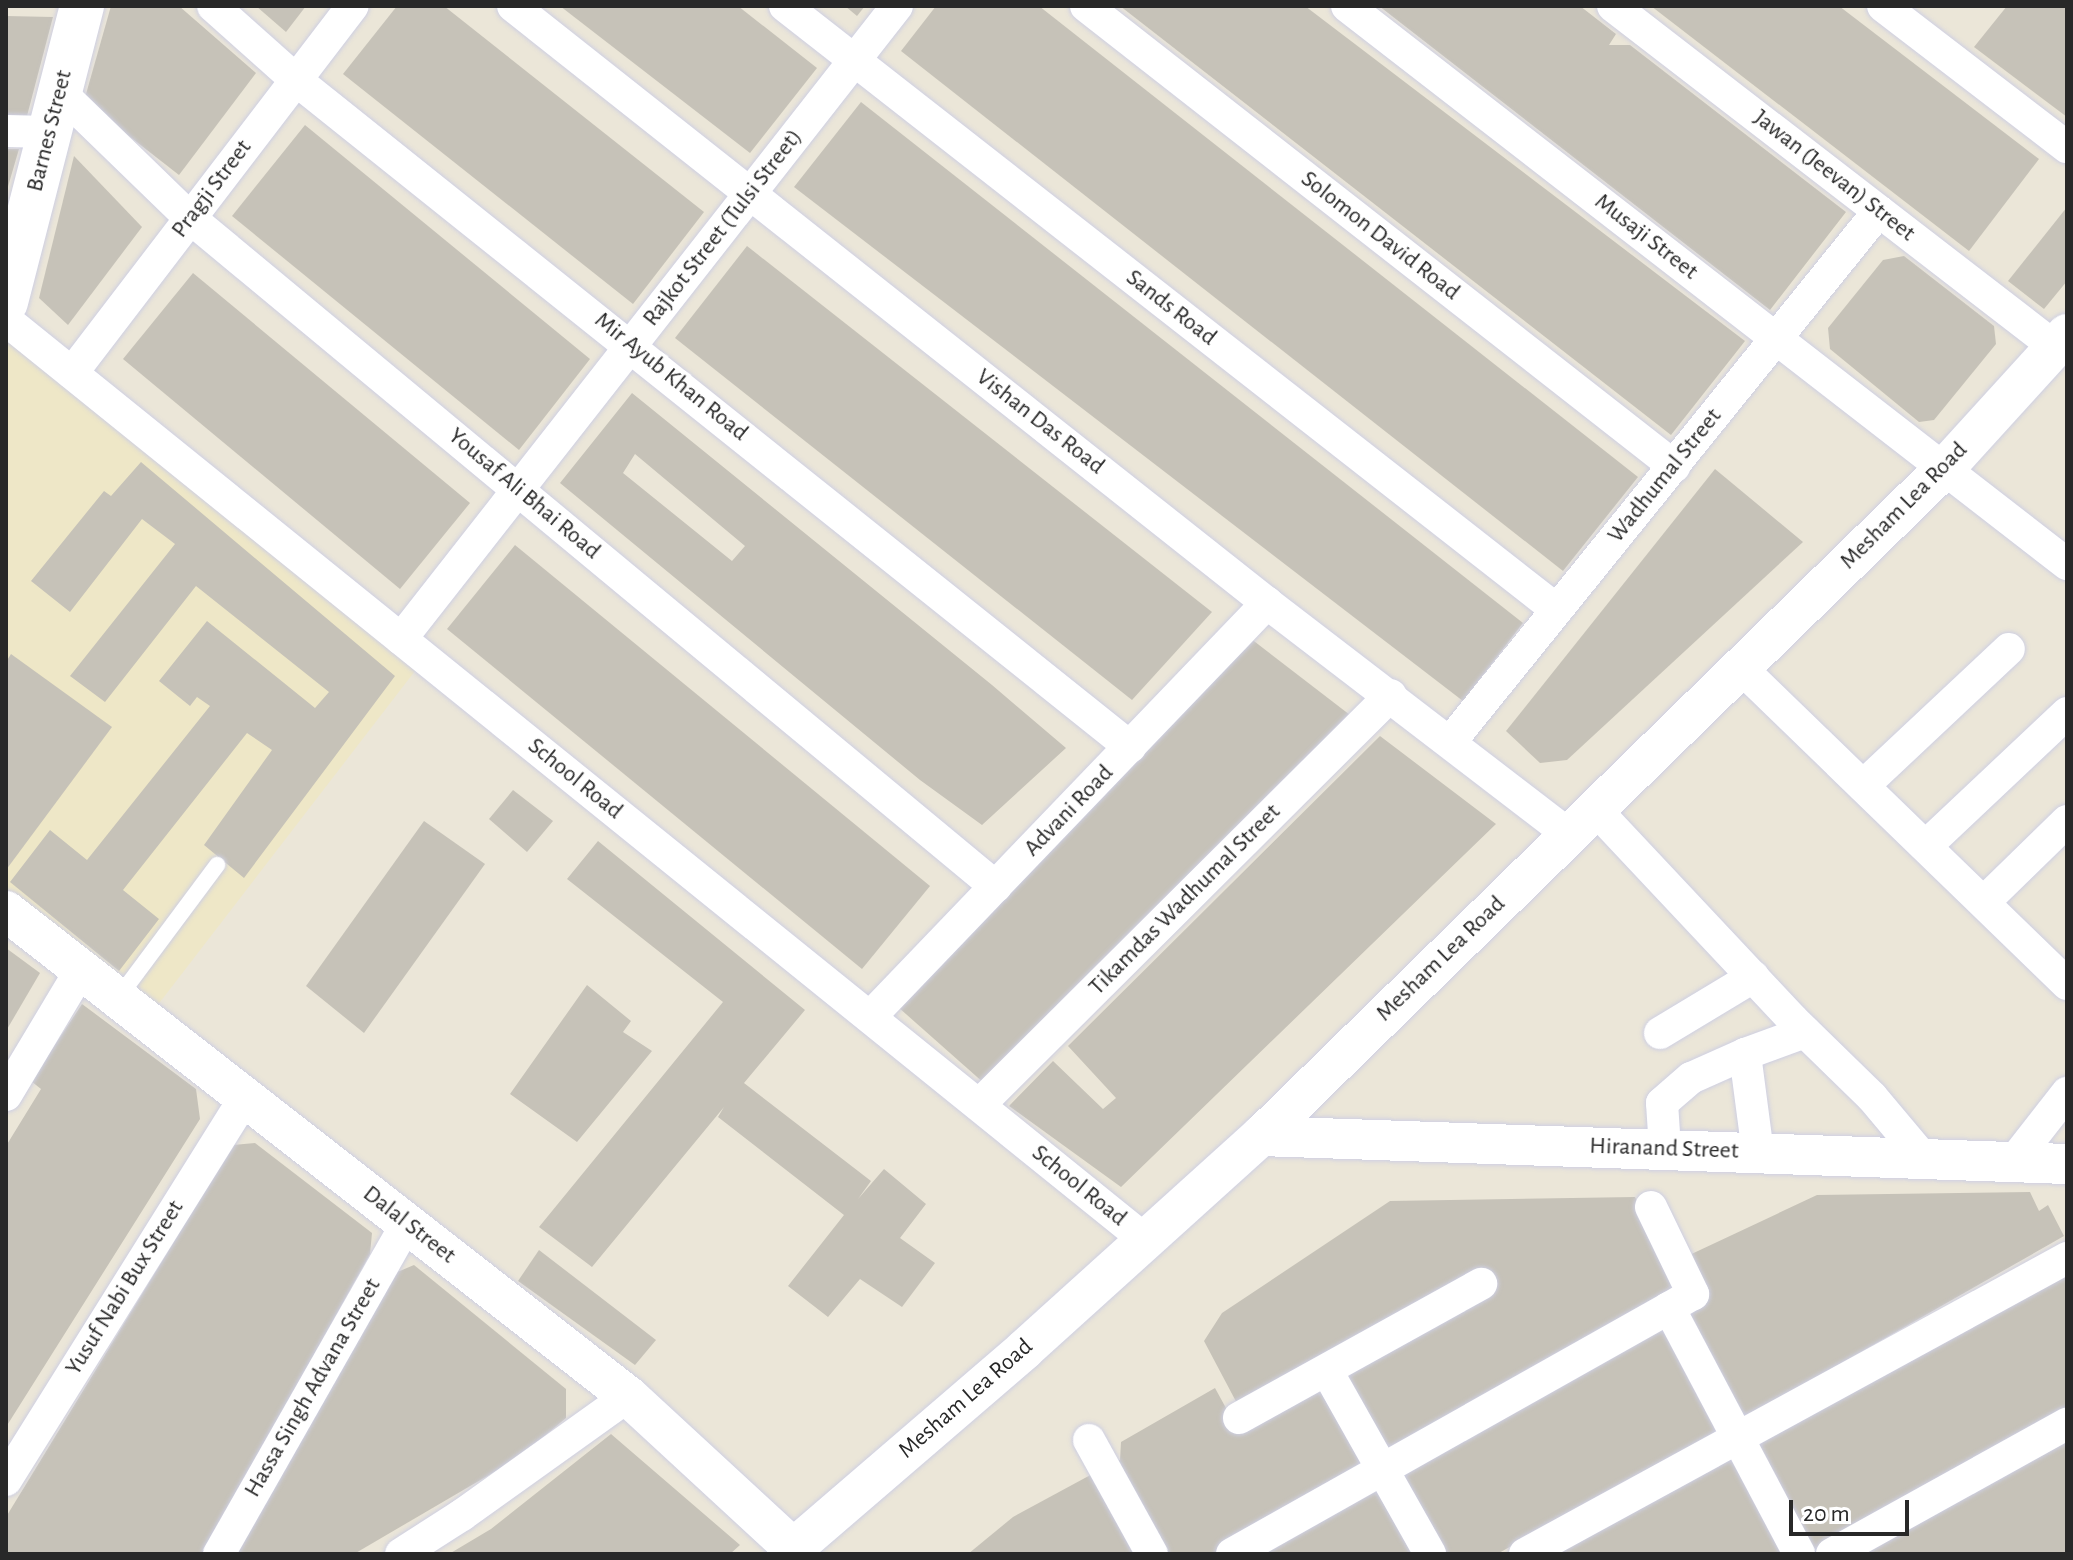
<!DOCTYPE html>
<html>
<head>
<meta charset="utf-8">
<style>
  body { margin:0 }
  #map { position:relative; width:2073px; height:1560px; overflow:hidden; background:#ebe6d8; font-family:"Alegreya Sans",sans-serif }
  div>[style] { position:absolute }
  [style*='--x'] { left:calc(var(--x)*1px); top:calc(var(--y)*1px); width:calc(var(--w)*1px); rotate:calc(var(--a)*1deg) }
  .education>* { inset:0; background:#eee7c7 }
  .building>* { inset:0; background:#c6c2b8 }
  .roads { filter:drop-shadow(0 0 2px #cecfe2) drop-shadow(0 0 2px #cecfe2) }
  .service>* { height:16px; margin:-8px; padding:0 8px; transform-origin:8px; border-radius:8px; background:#fff }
  .minor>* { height:32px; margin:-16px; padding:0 16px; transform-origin:16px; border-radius:16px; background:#fff }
  .tertiary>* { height:40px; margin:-20px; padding:0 20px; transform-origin:20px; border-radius:20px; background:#fff }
  .secondary>* { height:44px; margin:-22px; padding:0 22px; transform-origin:22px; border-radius:22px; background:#fff }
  span { translate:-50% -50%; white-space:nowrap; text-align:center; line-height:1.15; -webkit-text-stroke:7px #fff; paint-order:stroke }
  .street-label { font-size:24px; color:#282828 }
  .frame { position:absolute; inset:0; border:8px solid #282828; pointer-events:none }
  .scale { position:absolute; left:1789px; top:1500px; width:120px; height:36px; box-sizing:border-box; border:4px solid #282828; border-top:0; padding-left:10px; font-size:24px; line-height:28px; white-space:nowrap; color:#282828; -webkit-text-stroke:6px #fff; paint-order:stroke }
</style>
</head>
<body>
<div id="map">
  <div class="education">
    <div style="clip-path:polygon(6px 320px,425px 658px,147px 1019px,6px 912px)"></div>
  </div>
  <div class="building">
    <div style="clip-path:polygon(111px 6px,179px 6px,256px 73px,179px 175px,84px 101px)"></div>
    <div style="clip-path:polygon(256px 6px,306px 6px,286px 32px)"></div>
    <div style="clip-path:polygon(397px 6px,444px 6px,704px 212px,633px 304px,343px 74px)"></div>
    <div style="clip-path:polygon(560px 6px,738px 6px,817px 68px,750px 153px)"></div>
    <div style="clip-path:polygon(845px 6px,865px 6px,857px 16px)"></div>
    <div style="clip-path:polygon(936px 6px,1039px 6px,1638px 477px,1563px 571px,901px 51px)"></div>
    <div style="clip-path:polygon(1120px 6px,1305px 6px,1745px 341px,1671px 435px)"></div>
    <div style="clip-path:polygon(1379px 6px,1580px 6px,1616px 34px,1609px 45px,1630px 45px,1846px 212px,1770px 310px)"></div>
    <div style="clip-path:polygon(1651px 6px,1839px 6px,2039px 159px,1969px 251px)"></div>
    <div style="clip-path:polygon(2007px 6px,2067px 6px,2067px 117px,1974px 47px)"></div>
    <div style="clip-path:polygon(6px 16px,53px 17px,27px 116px,6px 116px)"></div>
    <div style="clip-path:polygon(861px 102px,1523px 623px,1463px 701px,794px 187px)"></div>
    <div style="clip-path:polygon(305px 125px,590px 359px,519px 450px,232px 216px)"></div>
    <div style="clip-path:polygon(6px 149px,19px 149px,7px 190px,6px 189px)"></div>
    <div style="clip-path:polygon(74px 156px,142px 227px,68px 325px,39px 298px)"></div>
    <div style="clip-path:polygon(2067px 207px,2067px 281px,2044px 309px,2008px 281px)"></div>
    <div style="clip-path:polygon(747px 246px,1212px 612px,1132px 700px,675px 338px)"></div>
    <div style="clip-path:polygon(1904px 256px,1994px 326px,1996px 344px,1934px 420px,1919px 422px,1830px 349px,1828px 328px,1883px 260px)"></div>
    <div style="clip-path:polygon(193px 273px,470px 503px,400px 589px,123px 359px)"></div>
    <div style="clip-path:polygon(evenodd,632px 393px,992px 685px,1066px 748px,982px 825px,920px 780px,560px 483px,632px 393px,635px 454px,745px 546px,732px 561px,623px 473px,635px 454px)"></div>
    <div style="clip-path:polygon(141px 462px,395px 676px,244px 878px,204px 845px,272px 750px,247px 733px,123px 890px,159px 919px,119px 971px,10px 882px,50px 830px,87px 860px,210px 706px,197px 697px,190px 706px,159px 681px,207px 621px,315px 708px,329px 692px,196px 586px,105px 702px,70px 676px,175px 544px,142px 519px,70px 612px,31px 581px,104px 491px,111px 496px)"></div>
    <div style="clip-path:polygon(1715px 469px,1803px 542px,1567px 760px,1540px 763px,1506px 731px)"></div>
    <div style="clip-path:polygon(515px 545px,930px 886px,862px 969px,447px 629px)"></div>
    <div style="clip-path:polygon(1250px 638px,1350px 715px,985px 1084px,898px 1007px)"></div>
    <div style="clip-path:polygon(11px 654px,112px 727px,6px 870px,6px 662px)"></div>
    <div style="clip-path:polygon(1380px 736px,1496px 824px,1121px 1187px,1009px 1106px,1053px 1061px,1103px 1109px,1116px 1098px,1068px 1046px)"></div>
    <div style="clip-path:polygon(513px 790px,553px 821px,527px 852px,489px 819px)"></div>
    <div style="clip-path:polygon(424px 821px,485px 864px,364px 1033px,306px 986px)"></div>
    <div style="clip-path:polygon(598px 841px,805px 1010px,744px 1083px,871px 1181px,858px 1199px,884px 1169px,926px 1204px,900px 1238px,935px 1263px,902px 1307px,860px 1279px,828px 1317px,788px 1286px,844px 1215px,718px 1117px,724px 1107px,592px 1267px,539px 1227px,723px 1002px,567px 879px)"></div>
    <div style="clip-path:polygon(6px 948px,40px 973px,6px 1031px)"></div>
    <div style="clip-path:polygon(587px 985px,631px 1021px,623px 1032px,652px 1051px,577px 1142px,510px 1094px)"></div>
    <div style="clip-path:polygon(82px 1004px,196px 1089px,200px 1119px,6px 1427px,6px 1146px,41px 1089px,31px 1081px,35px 1075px)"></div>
    <div style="clip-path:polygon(255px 1143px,372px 1233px,370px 1254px,203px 1554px,6px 1554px,6px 1517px,233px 1145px)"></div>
    <div style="clip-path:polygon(2030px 1192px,2039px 1211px,2048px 1205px,2064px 1236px,1740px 1421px,1679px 1309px,1683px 1258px,1817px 1195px)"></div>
    <div style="clip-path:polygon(1635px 1197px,1681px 1291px,1388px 1456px,1341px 1373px,1240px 1409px,1204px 1341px,1222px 1313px,1390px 1201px)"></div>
    <div style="clip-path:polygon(539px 1250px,656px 1340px,635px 1365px,518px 1281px)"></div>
    <div style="clip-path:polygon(414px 1265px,566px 1389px,566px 1418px,518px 1458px,354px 1554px,233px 1554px,395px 1273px)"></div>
    <div style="clip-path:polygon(2067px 1266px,2067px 1413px,1815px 1554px,1808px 1554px,1746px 1438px)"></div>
    <div style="clip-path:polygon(1667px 1318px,1730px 1426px,1497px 1554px,1443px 1554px,1397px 1470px)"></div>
    <div style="clip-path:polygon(1323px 1383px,1369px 1467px,1215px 1554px,1165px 1554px,1114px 1463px,1120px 1460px,1121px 1442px,1215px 1388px,1238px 1430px)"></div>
    <div style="clip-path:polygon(2067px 1432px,2067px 1554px,1848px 1554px)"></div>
    <div style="clip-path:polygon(611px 1434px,740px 1545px,730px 1554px,449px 1554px,491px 1529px)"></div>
    <div style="clip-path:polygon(1740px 1448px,1798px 1554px,1551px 1554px)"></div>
    <div style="clip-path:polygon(1096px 1472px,1142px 1554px,968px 1554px,1013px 1517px)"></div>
    <div style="clip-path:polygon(1377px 1482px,1418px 1554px,1248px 1554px)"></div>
  </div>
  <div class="roads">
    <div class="service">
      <div style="--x:118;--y:998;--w:166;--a:-53.3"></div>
    </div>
    <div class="minor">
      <div style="--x:213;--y:6;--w:111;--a:41.7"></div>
      <div style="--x:296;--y:80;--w:1068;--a:38.65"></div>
      <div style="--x:513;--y:6;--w:962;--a:38.37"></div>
      <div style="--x:1267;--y:603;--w:381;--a:37.5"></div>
      <div style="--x:785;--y:6;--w:980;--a:38.04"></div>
      <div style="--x:1086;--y:6;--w:747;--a:38.04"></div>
      <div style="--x:1347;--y:6;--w:911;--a:37.78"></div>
      <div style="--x:1613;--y:6;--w:558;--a:37.65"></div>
      <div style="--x:1883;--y:6;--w:232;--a:37.5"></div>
      <div style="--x:60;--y:92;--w:181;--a:44.1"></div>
      <div style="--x:190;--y:218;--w:1047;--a:39.69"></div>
      <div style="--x:6;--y:131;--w:43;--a:1.3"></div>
      <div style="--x:6;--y:320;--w:1463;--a:38.92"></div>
      <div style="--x:72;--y:373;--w:462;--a:-52.6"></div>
      <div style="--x:401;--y:639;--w:804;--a:-51.92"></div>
      <div style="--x:1741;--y:668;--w:454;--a:44.1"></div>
      <div style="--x:1451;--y:741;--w:681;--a:-51.08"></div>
      <div style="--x:1863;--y:786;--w:200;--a:-43.2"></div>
      <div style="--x:1595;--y:809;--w:289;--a:46.8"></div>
      <div style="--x:1793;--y:1020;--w:110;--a:44.3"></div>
      <div style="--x:1872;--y:1097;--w:81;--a:50"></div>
      <div style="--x:1926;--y:846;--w:194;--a:-43.3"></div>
      <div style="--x:1984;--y:902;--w:116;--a:-44.3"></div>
      <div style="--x:870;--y:1017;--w:574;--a:-46.2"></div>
      <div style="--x:1660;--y:1033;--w:109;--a:-31.1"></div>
      <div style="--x:6;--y:1095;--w:148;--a:-59.1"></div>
      <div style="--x:979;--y:1105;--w:581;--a:-44.86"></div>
      <div style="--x:1665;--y:1149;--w:46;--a:-93.7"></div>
      <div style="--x:1662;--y:1103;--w:38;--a:-41"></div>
      <div style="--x:1691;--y:1078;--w:59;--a:-24"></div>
      <div style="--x:1758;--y:1153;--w:100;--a:-97.5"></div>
      <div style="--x:1745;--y:1054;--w:64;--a:-20.1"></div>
      <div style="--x:2013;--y:1162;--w:88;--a:-52"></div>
      <div style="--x:1651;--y:1207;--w:97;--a:64.2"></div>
      <div style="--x:1693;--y:1294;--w:28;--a:150"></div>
      <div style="--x:1669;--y:1308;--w:278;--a:62.1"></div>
      <div style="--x:1327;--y:1371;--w:210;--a:60.6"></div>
      <div style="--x:1239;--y:1418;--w:277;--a:-29"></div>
      <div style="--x:1089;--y:1440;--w:130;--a:61.1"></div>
      <div style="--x:6;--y:1480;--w:451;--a:-58"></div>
      <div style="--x:219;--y:1554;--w:381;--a:-60.4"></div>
      <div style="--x:401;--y:1554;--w:72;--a:-32.6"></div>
      <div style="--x:462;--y:1515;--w:204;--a:-35.6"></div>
      <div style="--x:1232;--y:1554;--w:501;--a:-29.38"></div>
      <div style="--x:1525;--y:1554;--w:618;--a:-28.64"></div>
      <div style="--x:1832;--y:1554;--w:269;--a:-29"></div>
    </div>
    <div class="tertiary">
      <div style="--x:6;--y:911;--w:789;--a:37.95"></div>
      <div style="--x:628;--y:1396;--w:233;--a:42.7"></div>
      <div style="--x:1261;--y:1136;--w:806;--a:1.99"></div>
      <div style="--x:787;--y:1554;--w:314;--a:-40.7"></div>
      <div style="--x:1025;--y:1349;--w:318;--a:-42.1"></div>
      <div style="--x:1261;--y:1136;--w:956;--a:-44.32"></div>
      <div style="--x:1945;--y:468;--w:181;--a:-47.7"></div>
    </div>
    <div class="secondary">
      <div style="--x:6;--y:302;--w:306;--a:-75.6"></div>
    </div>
  </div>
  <div class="street-label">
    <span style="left:50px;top:131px;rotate:-76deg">Barnes Street</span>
    <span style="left:1834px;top:176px;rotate:38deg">Jawan (Jeevan) Street</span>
    <span style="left:212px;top:189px;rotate:-53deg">Pragji Street</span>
    <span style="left:723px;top:228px;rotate:-52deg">Rajkot Street (Tulsi Street)</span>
    <span style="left:1380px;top:236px;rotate:38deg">Solomon David Road</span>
    <span style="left:1646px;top:237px;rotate:38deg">Musaji Street</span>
    <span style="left:1171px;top:308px;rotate:38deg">Sands Road</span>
    <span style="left:671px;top:377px;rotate:39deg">Mir Ayub Khan Road</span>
    <span style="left:1040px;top:422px;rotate:38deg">Vishan Das Road</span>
    <span style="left:1665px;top:476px;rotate:-51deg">Wadhumal Street</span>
    <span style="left:524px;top:494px;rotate:40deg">Yousaf Ali Bhai Road</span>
    <span style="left:1904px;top:506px;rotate:-45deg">Mesham Lea Road</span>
    <span style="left:575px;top:779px;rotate:39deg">School Road</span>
    <span style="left:1069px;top:811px;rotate:-46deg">Advani Road</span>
    <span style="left:1185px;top:900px;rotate:-45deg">Tikamdas Wadhumal Street</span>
    <span style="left:1441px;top:959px;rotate:-44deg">Mesham Lea Road</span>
    <span style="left:1664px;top:1149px;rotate:2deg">Hiranand Street</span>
    <span style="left:1079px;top:1186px;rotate:39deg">School Road</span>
    <span style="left:409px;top:1225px;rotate:38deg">Dalal Street</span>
    <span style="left:125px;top:1288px;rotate:-58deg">Yusuf Nabi Bux Street</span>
    <span style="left:313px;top:1388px;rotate:-60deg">Hassa Singh Advana Street</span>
    <span style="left:966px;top:1399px;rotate:-41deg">Mesham Lea Road</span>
  </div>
  <div class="frame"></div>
  <div class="scale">20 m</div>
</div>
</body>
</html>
